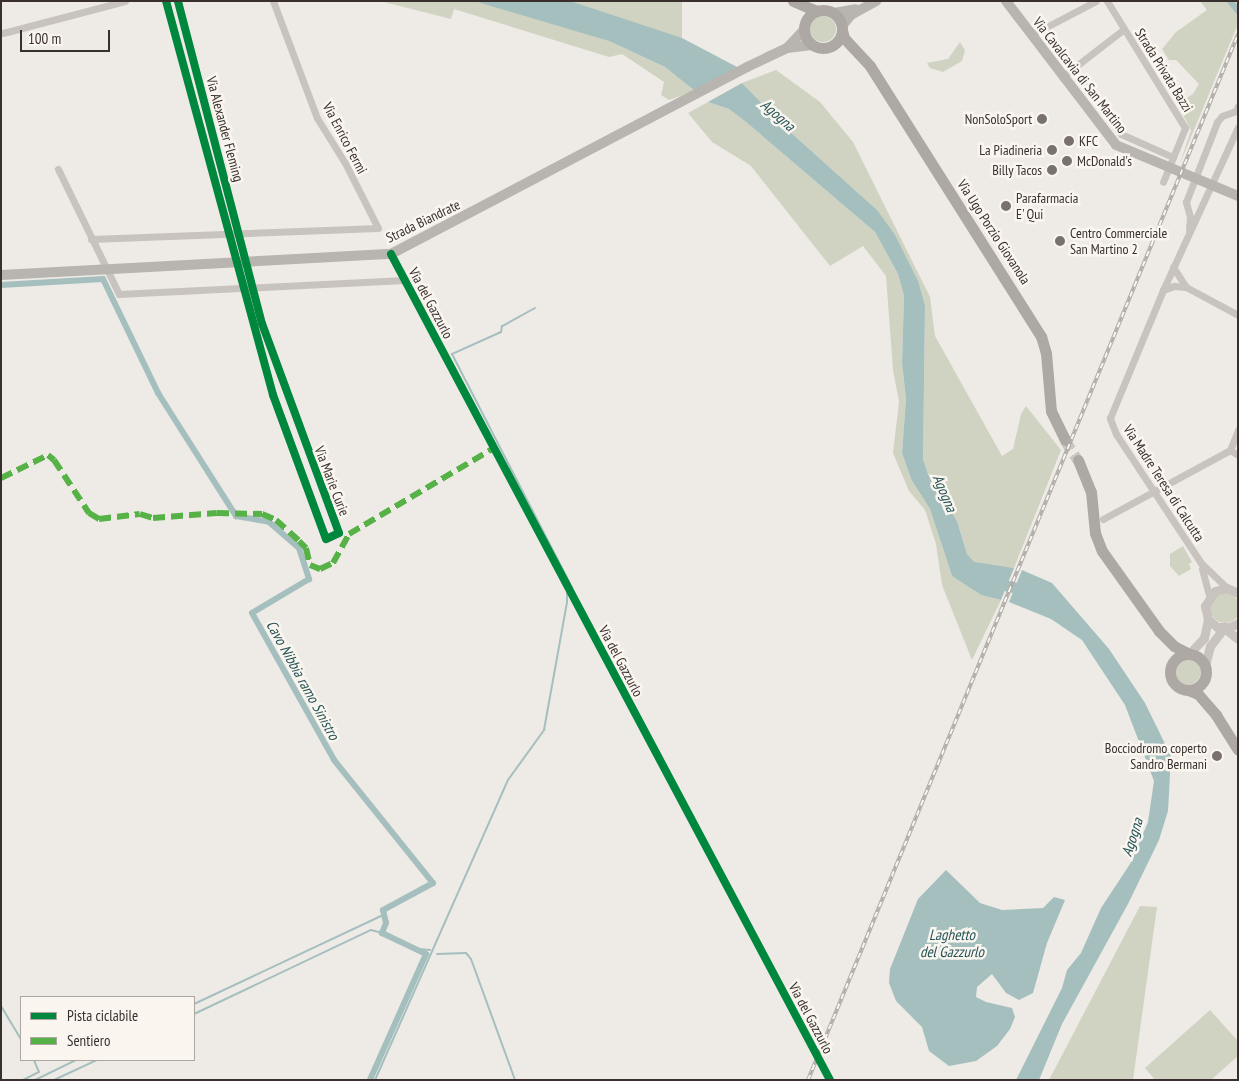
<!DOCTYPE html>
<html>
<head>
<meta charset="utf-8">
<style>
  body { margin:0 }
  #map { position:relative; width:1239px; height:1081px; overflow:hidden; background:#eeebe6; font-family:"PT Sans Narrow",sans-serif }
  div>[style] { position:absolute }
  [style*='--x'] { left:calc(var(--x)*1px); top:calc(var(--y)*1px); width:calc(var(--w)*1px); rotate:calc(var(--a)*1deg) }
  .green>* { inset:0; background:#d0d3c2 }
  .round { border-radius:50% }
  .water>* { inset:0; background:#a4bfbe }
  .stream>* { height:2px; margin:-1px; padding:0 1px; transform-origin:1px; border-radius:1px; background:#a4bfbe }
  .canal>* { height:6px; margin:-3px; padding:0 3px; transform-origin:3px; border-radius:3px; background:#a4bfbe }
  .river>* { height:11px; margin:-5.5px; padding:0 5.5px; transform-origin:5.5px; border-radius:5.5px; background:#a4bfbe }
  .primary-tunnel>* { height:11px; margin-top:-5.5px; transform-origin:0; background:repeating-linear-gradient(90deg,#cac6c1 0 11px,transparent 0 16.5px) }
  .minor>* { height:7px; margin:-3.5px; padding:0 3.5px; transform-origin:3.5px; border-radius:3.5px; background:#c8c3bf }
  .tertiary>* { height:9px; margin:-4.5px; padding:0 4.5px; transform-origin:4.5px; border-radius:4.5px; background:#c8c3bf }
  .secondary>* { height:10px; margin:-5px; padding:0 5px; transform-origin:5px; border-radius:5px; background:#b8b4b0 }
  .primary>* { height:11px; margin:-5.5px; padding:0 5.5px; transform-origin:5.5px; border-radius:5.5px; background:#ada8a4 }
  .primary>.ring { margin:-5.5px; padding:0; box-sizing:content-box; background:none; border:11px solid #ada8a4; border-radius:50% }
  .rail>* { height:4px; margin-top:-2px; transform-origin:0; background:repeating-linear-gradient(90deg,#faf5ef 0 5.5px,#b0aca9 0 11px); box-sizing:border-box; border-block:1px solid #b0aca9 }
  .quiet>* { height:6px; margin-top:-3px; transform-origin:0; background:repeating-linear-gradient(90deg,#56b246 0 12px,transparent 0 18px) }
  .cycleway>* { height:8px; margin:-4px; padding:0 4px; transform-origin:4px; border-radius:4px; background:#00873e }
  .dots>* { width:14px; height:14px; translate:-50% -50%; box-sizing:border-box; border:2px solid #faf5ef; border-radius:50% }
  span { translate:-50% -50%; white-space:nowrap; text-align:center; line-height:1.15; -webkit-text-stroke:5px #faf5ef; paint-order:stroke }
  .street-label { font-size:14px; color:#39302d }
  .poi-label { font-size:14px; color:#39302d }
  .right { translate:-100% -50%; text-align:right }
  .left { translate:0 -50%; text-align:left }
  .water-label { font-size:15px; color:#255558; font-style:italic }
  .frame { position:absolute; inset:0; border:2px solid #39302d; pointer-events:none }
  .legend { position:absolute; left:20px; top:996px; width:175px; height:65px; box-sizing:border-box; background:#faf5ef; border:1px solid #ada6a1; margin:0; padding:6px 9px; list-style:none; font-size:15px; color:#39302d }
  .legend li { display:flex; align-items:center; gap:10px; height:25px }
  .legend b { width:25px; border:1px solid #ada6a1 }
  .scale { position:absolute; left:20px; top:30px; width:90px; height:22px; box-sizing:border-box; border:2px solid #39302d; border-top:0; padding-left:6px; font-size:15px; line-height:18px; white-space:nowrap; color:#39302d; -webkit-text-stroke:4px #faf5ef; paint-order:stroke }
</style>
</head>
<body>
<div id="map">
  <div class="green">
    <div style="clip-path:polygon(380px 1px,474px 1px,556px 23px,609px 41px,665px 67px,695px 91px,669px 100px,661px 95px,664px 82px,622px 54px,609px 57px,454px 9px,451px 19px)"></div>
    <div style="clip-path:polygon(570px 1px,682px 1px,682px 38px,627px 23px)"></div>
    <div style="clip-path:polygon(1200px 1px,1238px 1px,1238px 24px,1179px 166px,1191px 130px,1177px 104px,1193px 94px,1199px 84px,1176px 60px,1169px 60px,1162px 49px,1176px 32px,1207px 10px)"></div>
    <div class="round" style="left:810px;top:16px;width:26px;height:26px"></div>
    <div style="clip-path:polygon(960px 42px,965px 50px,962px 61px,943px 72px,930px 68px,927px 63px,948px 59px)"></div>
    <div style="clip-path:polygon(776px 70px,820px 102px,853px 142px,930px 297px,935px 336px,1002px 456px,1013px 449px,1021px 414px,1026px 406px,1061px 450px,1014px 568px,974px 563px,967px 554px,957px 521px,928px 474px,923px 459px,925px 306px,877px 210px,788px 130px,742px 83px)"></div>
    <div style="clip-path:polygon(708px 102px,729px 109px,746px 122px,875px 232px,898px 274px,904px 296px,902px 363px,906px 399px,902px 453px,911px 479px,930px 509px,952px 576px,981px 595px,1001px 600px,972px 660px,942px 585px,936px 544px,925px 510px,909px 491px,893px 453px,899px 402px,893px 370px,886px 276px,863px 246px,830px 266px,751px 166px,712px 142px,688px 113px)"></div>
    <div style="clip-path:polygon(1183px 546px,1192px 562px,1189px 564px,1191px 569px,1179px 576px,1170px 566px,1170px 554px)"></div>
    <div class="round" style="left:1210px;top:593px;width:30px;height:30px"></div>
    <div class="round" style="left:1173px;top:657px;width:28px;height:28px"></div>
    <div style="clip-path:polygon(1140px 906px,1157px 907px,1133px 1080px,1049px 1080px)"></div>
    <div style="clip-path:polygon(1210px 1010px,1238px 1041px,1238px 1056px,1211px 1080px,1155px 1080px,1145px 1068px)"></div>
  </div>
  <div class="water">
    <div style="clip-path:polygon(474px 1px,570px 1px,682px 38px,739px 68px,695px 91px,665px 67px,609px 41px)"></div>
    <div style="clip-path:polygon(742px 83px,788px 130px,877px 210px,895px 235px,918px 281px,925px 306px,923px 459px,928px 474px,957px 521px,967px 554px,974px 562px,1014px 568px,1001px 600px,981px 595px,952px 576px,930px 509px,911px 479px,902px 453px,906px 399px,902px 363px,904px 296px,898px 274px,875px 232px,746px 122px,729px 109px,708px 102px)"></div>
    <div style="clip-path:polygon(1022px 570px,1052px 583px,1109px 649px,1145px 703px,1171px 756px,1168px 811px,1159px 840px,1128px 904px,1062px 1024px,1039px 1080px,1016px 1080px,1062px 988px,1067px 970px,1081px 953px,1101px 908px,1130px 864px,1148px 822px,1154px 781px,1125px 705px,1082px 640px,1051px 619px,1009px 602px)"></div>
    <div style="clip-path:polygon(946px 870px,980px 903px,1002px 910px,1043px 908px,1054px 897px,1065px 900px,1047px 943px,1033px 993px,1019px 1000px,1006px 993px,992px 974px,977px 987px,976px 997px,986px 1002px,1012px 1008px,1015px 1017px,1010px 1029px,997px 1046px,976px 1061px,949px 1066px,929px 1051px,922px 1027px,896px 1001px,889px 983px,890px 969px,918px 899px)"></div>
  </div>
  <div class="stream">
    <div style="--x:535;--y:308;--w:38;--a:151"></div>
    <div style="--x:502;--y:326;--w:6;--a:99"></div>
    <div style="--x:501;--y:332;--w:54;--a:155.8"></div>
    <div style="--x:452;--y:354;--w:262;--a:62.8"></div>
    <div style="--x:418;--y:949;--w:12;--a:5"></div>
    <div style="--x:437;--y:954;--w:29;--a:-2"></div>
    <div style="--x:466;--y:953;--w:8;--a:50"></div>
    <div style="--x:471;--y:959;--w:129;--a:70"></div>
    <div style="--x:194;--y:1004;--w:209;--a:-25.2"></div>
    <div style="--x:1;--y:1006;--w:39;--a:59"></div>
    <div style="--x:194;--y:1014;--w:196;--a:-25.4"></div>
    <div style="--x:371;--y:930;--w:11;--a:15"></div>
    <div style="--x:23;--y:1080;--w:18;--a:-27"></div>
    <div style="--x:39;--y:1072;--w:13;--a:-113"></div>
    <div style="--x:35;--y:1080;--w:46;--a:-26"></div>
    <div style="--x:54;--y:1080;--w:47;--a:-24.9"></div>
    <div style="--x:375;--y:1080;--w:328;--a:-66.1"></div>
    <div style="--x:508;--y:780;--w:62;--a:-54.2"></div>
    <div style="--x:544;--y:730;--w:130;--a:-79.8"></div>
    <div style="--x:567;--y:602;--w:12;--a:-90"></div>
  </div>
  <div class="canal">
    <div style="--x:1230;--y:1;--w:13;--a:51"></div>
    <div style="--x:1;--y:285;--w:102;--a:-3.4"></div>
    <div style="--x:103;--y:279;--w:127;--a:64.2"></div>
    <div style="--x:158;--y:393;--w:146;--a:57.6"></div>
    <div style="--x:236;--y:516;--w:34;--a:10"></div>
    <div style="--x:269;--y:522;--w:40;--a:41"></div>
    <div style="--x:299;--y:548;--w:33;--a:72"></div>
    <div style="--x:309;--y:579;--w:66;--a:149.2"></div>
    <div style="--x:252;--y:613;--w:168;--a:60.8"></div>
    <div style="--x:334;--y:760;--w:158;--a:51.2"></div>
    <div style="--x:433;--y:883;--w:57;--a:151.6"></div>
    <div style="--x:383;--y:910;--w:13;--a:77"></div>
    <div style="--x:386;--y:923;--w:11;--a:112"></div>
    <div style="--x:382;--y:933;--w:49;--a:25.5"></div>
    <div style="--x:426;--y:954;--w:138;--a:114"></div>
  </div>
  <div class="river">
    <div style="--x:991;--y:582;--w:39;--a:13"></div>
  </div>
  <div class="primary-tunnel">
    <div style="--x:1065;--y:440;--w:24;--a:57"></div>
  </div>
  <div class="minor">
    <div style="--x:166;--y:1;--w:408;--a:74.8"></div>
    <div style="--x:273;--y:395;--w:153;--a:69.8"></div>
    <div style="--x:326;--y:539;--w:14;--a:-25"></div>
    <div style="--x:339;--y:533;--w:223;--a:-110.2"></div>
    <div style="--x:262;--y:324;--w:334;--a:-104.6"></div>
    <div style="--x:1107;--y:1;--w:149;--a:58.4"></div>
    <div style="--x:1185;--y:128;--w:58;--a:112.2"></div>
    <div style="--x:3;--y:33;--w:126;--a:-14.7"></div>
    <div style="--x:1031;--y:35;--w:73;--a:-27.6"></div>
    <div style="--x:1072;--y:69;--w:81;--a:53"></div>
    <div style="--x:1121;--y:134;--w:57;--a:23.9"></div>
    <div style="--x:1062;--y:77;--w:78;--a:-37.7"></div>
    <div style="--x:58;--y:169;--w:139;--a:64"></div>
    <div style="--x:119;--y:294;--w:286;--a:-2.8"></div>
    <div style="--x:1189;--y:229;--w:12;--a:-85"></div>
    <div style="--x:1190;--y:217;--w:16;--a:-105"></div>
    <div style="--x:1186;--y:202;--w:86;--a:-68.8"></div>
    <div style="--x:1217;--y:122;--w:8;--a:-50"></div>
    <div style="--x:1222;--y:116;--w:15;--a:-20"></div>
    <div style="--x:1236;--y:111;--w:5;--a:-68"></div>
    <div style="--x:91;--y:239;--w:287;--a:-2.2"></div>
    <div style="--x:378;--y:228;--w:73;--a:-116.9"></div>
    <div style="--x:345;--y:163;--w:53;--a:-121.9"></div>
    <div style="--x:317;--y:118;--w:125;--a:-110.6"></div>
    <div style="--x:391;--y:254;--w:935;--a:62.01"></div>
    <div style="--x:1173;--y:267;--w:24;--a:57"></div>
    <div style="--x:1186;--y:287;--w:59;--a:28.3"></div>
    <div style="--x:1163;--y:290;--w:12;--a:-20"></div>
    <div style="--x:1174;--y:286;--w:12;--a:5"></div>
    <div style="--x:1230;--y:450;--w:9;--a:32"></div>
    <div style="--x:1103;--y:519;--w:145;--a:-28.5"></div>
    <div style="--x:1230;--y:450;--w:22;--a:-68"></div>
    <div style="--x:1202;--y:569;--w:28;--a:75"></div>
    <div style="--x:1227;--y:588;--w:36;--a:-136"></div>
    <div style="--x:1201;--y:563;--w:154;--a:-123.4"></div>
    <div style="--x:1116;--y:434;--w:17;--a:-111"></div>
    <div style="--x:1110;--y:418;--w:139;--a:-67.5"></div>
    <div style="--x:1163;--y:290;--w:179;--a:-65.3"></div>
  </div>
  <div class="tertiary">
    <div style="--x:1238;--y:593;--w:12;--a:-156"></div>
    <div style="--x:1227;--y:588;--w:12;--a:166"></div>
    <div style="--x:1215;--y:591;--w:18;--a:124"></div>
    <div style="--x:1205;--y:606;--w:13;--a:77"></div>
    <div style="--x:1208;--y:619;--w:12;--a:42"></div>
    <div style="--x:1217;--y:627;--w:13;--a:0"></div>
    <div style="--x:1230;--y:627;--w:9;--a:-27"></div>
    <div style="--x:1189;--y:654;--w:22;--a:-47"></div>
    <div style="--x:1204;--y:638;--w:19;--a:-78"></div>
    <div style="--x:1205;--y:665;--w:20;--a:-75"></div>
    <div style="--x:1210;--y:646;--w:23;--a:-52"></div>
    <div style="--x:1224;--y:628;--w:18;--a:38"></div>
  </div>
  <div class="secondary">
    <div style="--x:1006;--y:1;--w:181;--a:52.6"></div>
    <div style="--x:1116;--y:145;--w:132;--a:22.7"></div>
    <div style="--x:834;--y:13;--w:22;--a:-10"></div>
    <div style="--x:842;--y:26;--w:14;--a:-51"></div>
    <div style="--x:851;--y:15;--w:29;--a:-29"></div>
    <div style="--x:789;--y:46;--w:22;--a:-47"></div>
    <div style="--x:1;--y:275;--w:391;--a:-3.1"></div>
    <div style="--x:391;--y:254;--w:402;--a:-27.7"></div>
    <div style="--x:747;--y:67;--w:44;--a:-25.4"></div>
    <div style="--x:787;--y:48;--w:25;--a:-7"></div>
  </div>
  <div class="primary">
    <div style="--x:793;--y:1;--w:26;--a:23"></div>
    <div class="ring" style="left:804px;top:10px;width:27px;height:27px"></div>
    <div style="--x:842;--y:30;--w:8;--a:76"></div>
    <div style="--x:844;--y:38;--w:38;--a:47"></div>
    <div style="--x:870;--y:66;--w:320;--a:57.7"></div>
    <div style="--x:1041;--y:336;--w:18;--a:74"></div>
    <div style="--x:1046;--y:353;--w:58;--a:85.1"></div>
    <div style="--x:1051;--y:411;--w:32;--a:64"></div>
    <div style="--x:1078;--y:460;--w:35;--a:68"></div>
    <div style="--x:1091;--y:492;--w:41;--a:84.4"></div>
    <div style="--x:1095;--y:533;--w:19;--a:69"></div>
    <div style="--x:1102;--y:551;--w:98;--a:54.5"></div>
    <div style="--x:1159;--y:631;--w:21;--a:45"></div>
    <div style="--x:1174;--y:646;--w:17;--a:28"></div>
    <div class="ring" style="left:1170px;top:654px;width:25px;height:25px"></div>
    <div style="--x:1188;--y:690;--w:11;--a:22"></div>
    <div style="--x:1198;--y:694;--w:28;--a:49"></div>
    <div style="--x:1216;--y:715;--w:41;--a:57.8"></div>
  </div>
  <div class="rail">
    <div style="--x:808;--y:1080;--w:1131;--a:-67.65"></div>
  </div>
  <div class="quiet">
    <div style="--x:1;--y:478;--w:52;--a:-26.1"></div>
    <div style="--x:48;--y:455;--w:8;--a:40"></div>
    <div style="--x:54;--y:460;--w:64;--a:56.6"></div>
    <div style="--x:89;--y:513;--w:12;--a:31"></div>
    <div style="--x:99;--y:519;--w:41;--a:-7"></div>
    <div style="--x:140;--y:514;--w:14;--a:17"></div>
    <div style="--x:153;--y:518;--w:64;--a:-4.5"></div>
    <div style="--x:217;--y:513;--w:45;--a:1.3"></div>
    <div style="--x:262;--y:514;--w:15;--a:23"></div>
    <div style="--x:276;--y:520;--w:31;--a:42"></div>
    <div style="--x:299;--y:541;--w:10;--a:45"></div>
    <div style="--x:306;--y:548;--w:17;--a:77"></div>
    <div style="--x:310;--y:565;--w:11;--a:22"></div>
    <div style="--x:320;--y:569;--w:14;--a:-25"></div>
    <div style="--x:333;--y:563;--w:33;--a:-61"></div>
    <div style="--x:349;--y:534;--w:169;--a:-30.7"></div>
  </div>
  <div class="cycleway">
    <div style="--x:166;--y:1;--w:408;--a:74.8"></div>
    <div style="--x:273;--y:395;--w:153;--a:69.8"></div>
    <div style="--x:326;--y:539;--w:14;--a:-25"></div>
    <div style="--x:339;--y:533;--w:223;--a:-110.2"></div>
    <div style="--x:262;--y:324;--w:334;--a:-104.6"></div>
    <div style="--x:391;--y:254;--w:935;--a:62.01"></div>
  </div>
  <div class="dots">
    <div style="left:1042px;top:119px;background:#78716e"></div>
    <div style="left:1069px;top:141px;background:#78716e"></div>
    <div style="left:1052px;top:150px;background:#78716e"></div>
    <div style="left:1067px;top:161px;background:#78716e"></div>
    <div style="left:1052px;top:170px;background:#78716e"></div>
    <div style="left:1006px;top:206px;background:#78716e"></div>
    <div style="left:1060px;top:241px;background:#78716e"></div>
    <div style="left:1217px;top:756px;background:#78716e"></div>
  </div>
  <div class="street-label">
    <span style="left:1164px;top:70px;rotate:58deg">Strada Privata Bazzi</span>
    <span style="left:1080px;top:75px;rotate:52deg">Via Cavalcavia di San Martino</span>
    <span style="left:225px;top:129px;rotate:75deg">Via Alexander Fleming</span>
    <span style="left:345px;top:138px;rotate:62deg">Via Enrico Fermi</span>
    <span style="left:423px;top:221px;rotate:-26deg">Strada Biandrate</span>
    <span style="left:994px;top:232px;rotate:57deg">Via Ugo Porzio Giovanola</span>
    <span style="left:431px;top:303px;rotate:62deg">Via del Gazzurlo</span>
    <span style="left:332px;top:481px;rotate:69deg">Via Marie Curie</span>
    <span style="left:1164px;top:483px;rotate:57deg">Via Madre Teresa di Calcutta</span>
    <span style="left:621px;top:661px;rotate:62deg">Via del Gazzurlo</span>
    <span style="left:811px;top:1018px;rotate:62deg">Via del Gazzurlo</span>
  </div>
  <div class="poi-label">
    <span class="right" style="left:1032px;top:119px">NonSoloSport</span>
    <span class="left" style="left:1079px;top:141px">KFC</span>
    <span class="right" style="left:1042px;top:150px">La Piadineria</span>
    <span class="left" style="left:1077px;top:161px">McDonald's</span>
    <span class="right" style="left:1042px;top:170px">Billy Tacos</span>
    <span class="left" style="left:1016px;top:206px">Parafarmacia<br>E' Qui</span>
    <span class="left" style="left:1070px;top:241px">Centro Commerciale<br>San Martino 2</span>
    <span class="right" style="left:1207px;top:756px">Bocciodromo coperto<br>Sandro Bermani</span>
  </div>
  <div class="water-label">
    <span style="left:778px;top:115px;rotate:41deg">Agogna</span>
    <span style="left:945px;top:493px;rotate:67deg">Agogna</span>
    <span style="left:303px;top:680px;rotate:61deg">Cavo Nibbia ramo Sinistro</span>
    <span style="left:1132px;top:837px;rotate:-72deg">Agogna</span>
    <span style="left:952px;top:943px">Laghetto<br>del Gazzurlo</span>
  </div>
  <div class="frame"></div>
  <ul class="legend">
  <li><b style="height:6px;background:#00873e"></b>Pista ciclabile</li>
  <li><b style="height:6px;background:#56b246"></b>Sentiero</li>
  </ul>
  <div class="scale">100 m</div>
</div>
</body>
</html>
